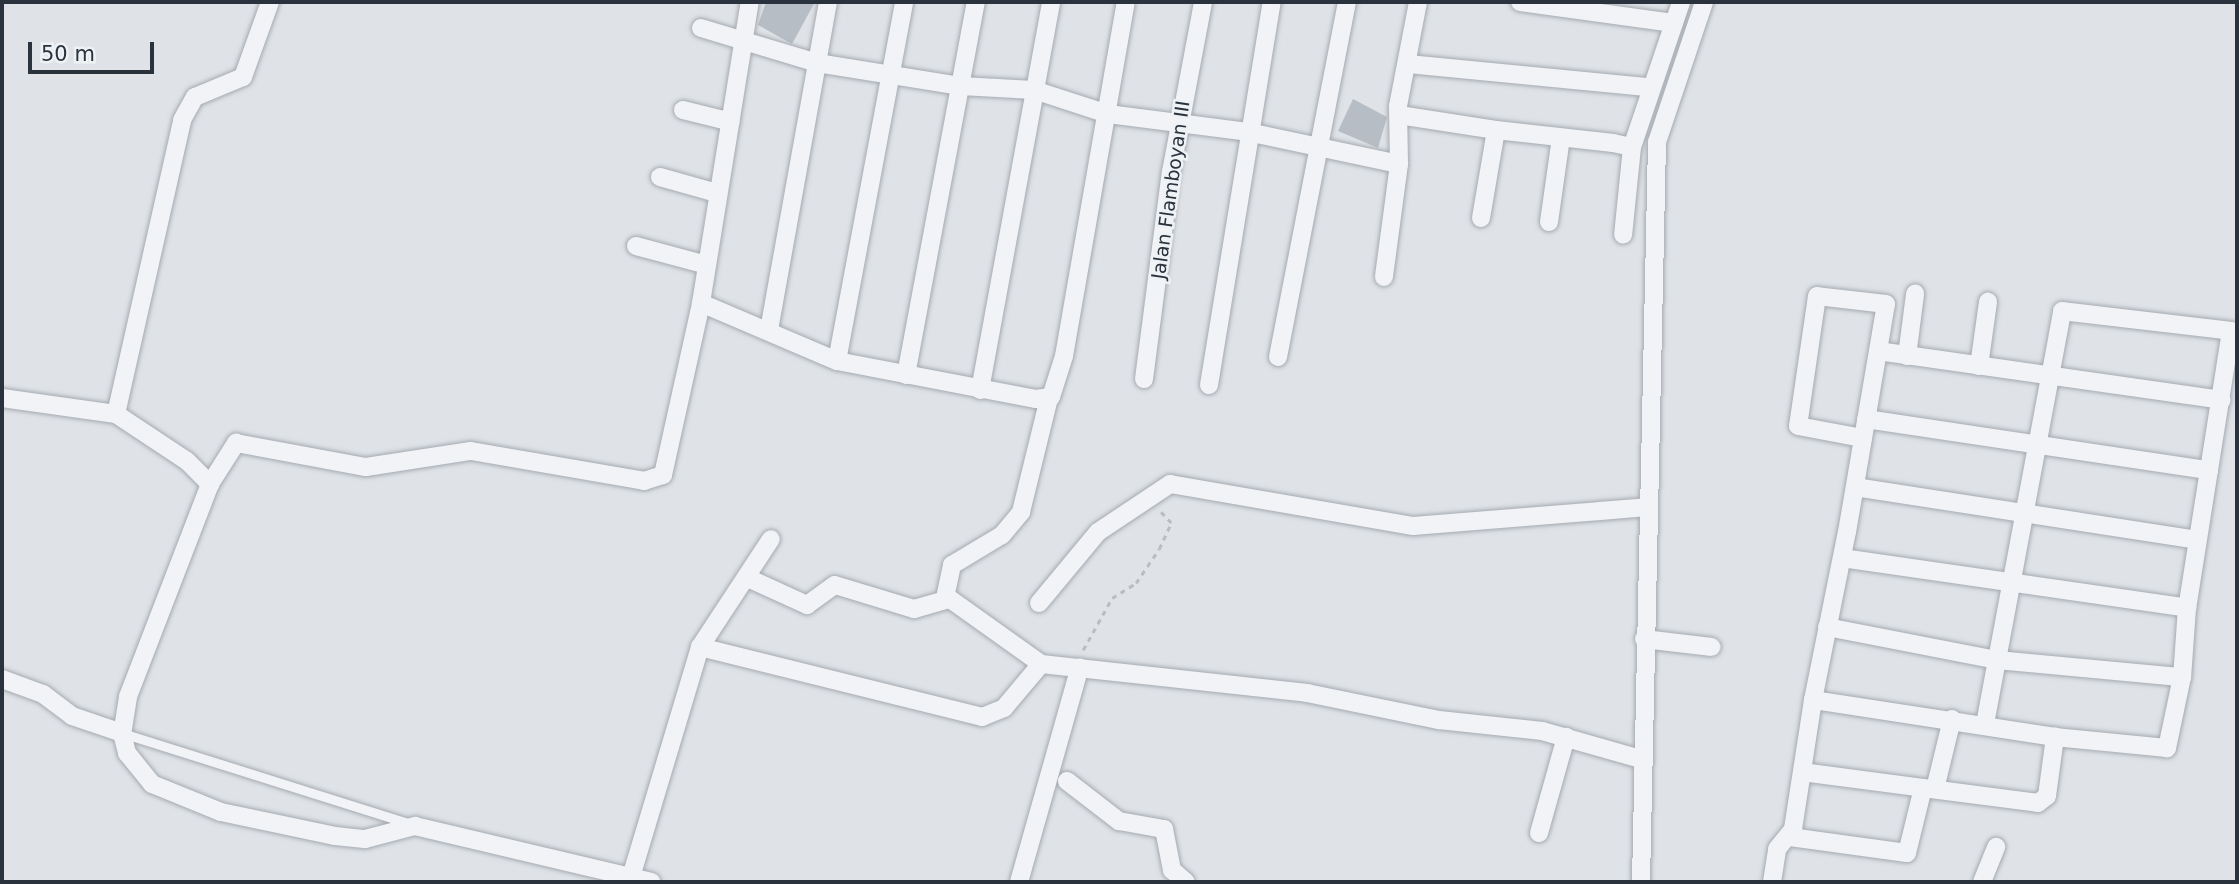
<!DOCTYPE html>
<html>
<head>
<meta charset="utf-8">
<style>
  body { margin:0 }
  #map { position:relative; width:2239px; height:884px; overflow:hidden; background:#dfe3e7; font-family:"DejaVu Sans",sans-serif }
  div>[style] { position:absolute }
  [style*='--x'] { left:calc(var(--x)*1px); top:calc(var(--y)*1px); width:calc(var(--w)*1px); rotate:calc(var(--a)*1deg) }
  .building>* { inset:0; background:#b7bdc4 }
  .path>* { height:2.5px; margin-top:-1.25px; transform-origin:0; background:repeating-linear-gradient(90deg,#b9bdc2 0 5px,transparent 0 10px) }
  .roads { filter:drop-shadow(0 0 2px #a5aab1) drop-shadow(0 0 2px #a5aab1) }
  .lane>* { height:9px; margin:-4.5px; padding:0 4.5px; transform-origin:4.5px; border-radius:4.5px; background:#f1f3f6 }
  .street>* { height:18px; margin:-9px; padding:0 9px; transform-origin:9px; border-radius:9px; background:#f1f3f6 }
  span { translate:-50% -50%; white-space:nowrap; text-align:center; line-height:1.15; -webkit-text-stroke:5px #eef2f5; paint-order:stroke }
  .street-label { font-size:19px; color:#29323d }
  .frame { position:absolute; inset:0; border:4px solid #29323d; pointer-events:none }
  .scale { position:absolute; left:28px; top:42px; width:126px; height:32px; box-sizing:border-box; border:4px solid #29323d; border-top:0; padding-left:9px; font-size:21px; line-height:24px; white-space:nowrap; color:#29323d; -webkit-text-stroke:5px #eef2f5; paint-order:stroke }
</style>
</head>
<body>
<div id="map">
  <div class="building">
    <div style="clip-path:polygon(766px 2px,815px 2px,792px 44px,758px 25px)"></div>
    <div style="clip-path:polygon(1353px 99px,1387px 117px,1378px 148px,1338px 131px)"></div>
  </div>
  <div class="path">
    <div style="--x:1083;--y:650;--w:60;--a:-60.9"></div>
    <div style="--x:1112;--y:598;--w:28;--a:-32"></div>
    <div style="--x:1136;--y:583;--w:41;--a:-55.9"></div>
    <div style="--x:1159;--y:549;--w:29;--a:-65"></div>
    <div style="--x:1171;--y:523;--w:16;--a:-133"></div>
  </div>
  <div class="roads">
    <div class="lane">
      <div style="--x:122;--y:733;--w:302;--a:17.5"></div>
    </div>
    <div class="street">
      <div style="--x:1520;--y:2;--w:155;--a:7.8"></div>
      <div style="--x:701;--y:28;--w:121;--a:16.8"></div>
      <div style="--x:817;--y:63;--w:146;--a:9.1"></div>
      <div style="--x:961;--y:86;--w:73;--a:3.1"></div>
      <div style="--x:1034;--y:90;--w:78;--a:18"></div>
      <div style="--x:1108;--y:114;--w:141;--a:7.3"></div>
      <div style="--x:1248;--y:132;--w:154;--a:12"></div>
      <div style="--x:1399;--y:164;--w:114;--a:97.6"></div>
      <div style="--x:1408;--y:64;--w:242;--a:5.5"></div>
      <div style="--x:683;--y:110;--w:49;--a:14"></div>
      <div style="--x:1399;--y:115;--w:98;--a:8.8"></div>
      <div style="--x:1632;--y:147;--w:153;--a:-71.3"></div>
      <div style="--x:1399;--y:164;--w:58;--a:-91"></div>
      <div style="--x:1398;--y:106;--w:106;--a:-79.1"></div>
      <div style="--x:660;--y:177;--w:59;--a:15.7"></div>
      <div style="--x:1481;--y:218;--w:89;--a:-80.3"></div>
      <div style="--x:1496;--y:130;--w:118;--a:6.3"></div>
      <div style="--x:1613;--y:143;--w:19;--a:12"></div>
      <div style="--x:1632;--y:147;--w:88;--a:95.8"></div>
      <div style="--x:1549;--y:222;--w:85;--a:-81.9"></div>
      <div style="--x:636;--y:246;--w:69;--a:15"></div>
      <div style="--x:701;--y:303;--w:148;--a:23.1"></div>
      <div style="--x:837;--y:361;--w:203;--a:10.8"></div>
      <div style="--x:1036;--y:399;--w:15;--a:-8"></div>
      <div style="--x:1051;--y:397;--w:43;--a:-72.4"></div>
      <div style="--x:1064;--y:356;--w:359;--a:-80.1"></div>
      <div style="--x:769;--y:330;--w:333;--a:-79.8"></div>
      <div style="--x:1878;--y:351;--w:347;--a:8.1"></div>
      <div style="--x:1907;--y:356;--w:63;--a:-82.6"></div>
      <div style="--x:1278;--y:357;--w:362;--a:-79"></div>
      <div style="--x:837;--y:361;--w:365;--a:-79.4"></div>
      <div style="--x:1979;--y:366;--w:65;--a:-82"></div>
      <div style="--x:906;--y:375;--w:380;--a:-79.4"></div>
      <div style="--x:1144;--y:379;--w:209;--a:-82.6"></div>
      <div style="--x:1171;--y:172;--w:173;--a:-79.3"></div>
      <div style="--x:1209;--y:385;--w:388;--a:-80.7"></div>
      <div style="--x:980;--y:390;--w:394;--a:-79.6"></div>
      <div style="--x:2;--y:398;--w:115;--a:8"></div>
      <div style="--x:116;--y:414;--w:85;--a:33.5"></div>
      <div style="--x:187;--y:461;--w:33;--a:45"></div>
      <div style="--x:210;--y:484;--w:228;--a:111.1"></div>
      <div style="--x:128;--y:697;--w:36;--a:99"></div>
      <div style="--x:122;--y:733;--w:21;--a:76"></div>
      <div style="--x:127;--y:753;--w:40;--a:51"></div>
      <div style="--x:152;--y:784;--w:74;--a:22.1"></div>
      <div style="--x:221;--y:812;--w:116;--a:11.9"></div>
      <div style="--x:335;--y:836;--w:30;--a:6"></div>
      <div style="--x:365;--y:839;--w:52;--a:-14.6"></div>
      <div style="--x:415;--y:826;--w:243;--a:13.3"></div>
      <div style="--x:116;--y:414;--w:301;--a:-77.3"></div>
      <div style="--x:182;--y:120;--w:26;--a:-61"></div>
      <div style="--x:195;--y:97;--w:52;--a:-22.6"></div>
      <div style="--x:243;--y:77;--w:80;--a:-70.2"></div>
      <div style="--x:1866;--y:419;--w:347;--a:8.5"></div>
      <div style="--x:210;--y:484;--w:49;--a:-57.6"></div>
      <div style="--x:236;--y:443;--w:132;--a:10.5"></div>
      <div style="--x:366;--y:467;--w:106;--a:-8.7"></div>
      <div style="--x:471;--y:451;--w:176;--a:9.8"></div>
      <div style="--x:644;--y:481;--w:20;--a:-18"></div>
      <div style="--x:663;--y:475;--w:176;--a:-77.5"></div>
      <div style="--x:701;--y:303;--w:305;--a:-80.8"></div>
      <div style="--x:1855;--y:487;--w:346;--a:8.8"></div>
      <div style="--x:1842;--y:558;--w:349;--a:8.2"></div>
      <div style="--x:750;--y:579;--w:63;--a:24.5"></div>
      <div style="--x:807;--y:605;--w:34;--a:-36"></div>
      <div style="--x:835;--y:585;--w:83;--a:16.9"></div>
      <div style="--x:914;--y:609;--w:37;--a:-16"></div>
      <div style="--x:950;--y:599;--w:112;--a:35.5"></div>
      <div style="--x:1041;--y:664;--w:268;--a:6.2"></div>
      <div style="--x:1307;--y:693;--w:135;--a:11.6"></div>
      <div style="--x:1439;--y:720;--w:104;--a:6.1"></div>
      <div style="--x:1542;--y:731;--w:103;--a:15.8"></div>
      <div style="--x:945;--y:598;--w:34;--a:-78"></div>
      <div style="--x:952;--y:565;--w:58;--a:-31"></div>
      <div style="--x:1002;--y:535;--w:30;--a:-50"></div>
      <div style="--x:1021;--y:512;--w:117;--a:-76.2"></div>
      <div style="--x:1039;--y:603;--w:92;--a:-50.3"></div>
      <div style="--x:1098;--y:532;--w:87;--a:-33.7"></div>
      <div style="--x:1170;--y:484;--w:247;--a:9.8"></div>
      <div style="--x:1413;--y:526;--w:235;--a:-4.6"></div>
      <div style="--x:1827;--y:627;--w:173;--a:11"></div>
      <div style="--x:1997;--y:660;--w:186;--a:5.3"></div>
      <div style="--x:2182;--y:677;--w:73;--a:101.9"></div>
      <div style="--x:2167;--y:748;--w:113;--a:-174.4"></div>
      <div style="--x:1644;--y:639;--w:68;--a:6.7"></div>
      <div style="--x:700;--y:647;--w:291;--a:13.9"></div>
      <div style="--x:982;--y:717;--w:24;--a:-22"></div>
      <div style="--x:1004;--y:708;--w:57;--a:-49.9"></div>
      <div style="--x:2;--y:679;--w:44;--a:20.1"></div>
      <div style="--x:43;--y:694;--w:36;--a:37"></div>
      <div style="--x:72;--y:716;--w:53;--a:18.8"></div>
      <div style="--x:1985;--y:724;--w:420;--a:-79.4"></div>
      <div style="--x:2062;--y:311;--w:170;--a:6.7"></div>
      <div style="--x:2231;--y:331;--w:280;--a:99"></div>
      <div style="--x:2187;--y:608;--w:69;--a:94.1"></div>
      <div style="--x:1802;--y:772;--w:122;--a:7.5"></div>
      <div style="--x:1067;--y:781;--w:66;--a:37.6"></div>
      <div style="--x:1119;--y:821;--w:46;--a:10.1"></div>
      <div style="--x:1164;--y:829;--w:42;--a:79"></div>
      <div style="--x:1172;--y:870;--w:18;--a:41"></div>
      <div style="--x:1935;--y:789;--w:72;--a:-76.3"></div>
      <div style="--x:1539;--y:833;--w:100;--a:-74.3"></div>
      <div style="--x:1790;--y:837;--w:118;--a:7.8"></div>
      <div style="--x:1907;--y:853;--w:67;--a:-76.2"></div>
      <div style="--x:1923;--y:788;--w:116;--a:7.4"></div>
      <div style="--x:2038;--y:803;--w:11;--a:-38"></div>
      <div style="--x:2047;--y:796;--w:60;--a:-82.3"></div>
      <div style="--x:2055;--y:737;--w:245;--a:-171.3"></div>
      <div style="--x:631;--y:877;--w:240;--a:-73.3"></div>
      <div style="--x:700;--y:647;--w:129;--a:-56.7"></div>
      <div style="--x:1019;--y:882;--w:223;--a:-74.2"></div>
      <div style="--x:1641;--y:882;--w:740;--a:-88.76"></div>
      <div style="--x:1657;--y:142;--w:148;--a:-71.4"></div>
      <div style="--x:1772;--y:882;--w:33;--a:-81"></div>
      <div style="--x:1777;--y:849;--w:26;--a:-51"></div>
      <div style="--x:1793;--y:829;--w:131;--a:-81.2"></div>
      <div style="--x:1813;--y:700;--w:171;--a:-78.6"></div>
      <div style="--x:1847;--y:532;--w:231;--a:-80.3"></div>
      <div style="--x:1886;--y:304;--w:69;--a:-173.4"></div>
      <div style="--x:1817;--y:296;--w:131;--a:98.3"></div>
      <div style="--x:1798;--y:426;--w:66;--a:10.5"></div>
      <div style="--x:1982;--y:882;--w:38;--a:-68"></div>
    </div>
  </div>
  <div class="street-label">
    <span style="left:1171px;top:190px;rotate:-82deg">Jalan Flamboyan III</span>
  </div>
  <div class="frame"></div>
  <div class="scale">50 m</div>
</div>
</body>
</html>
